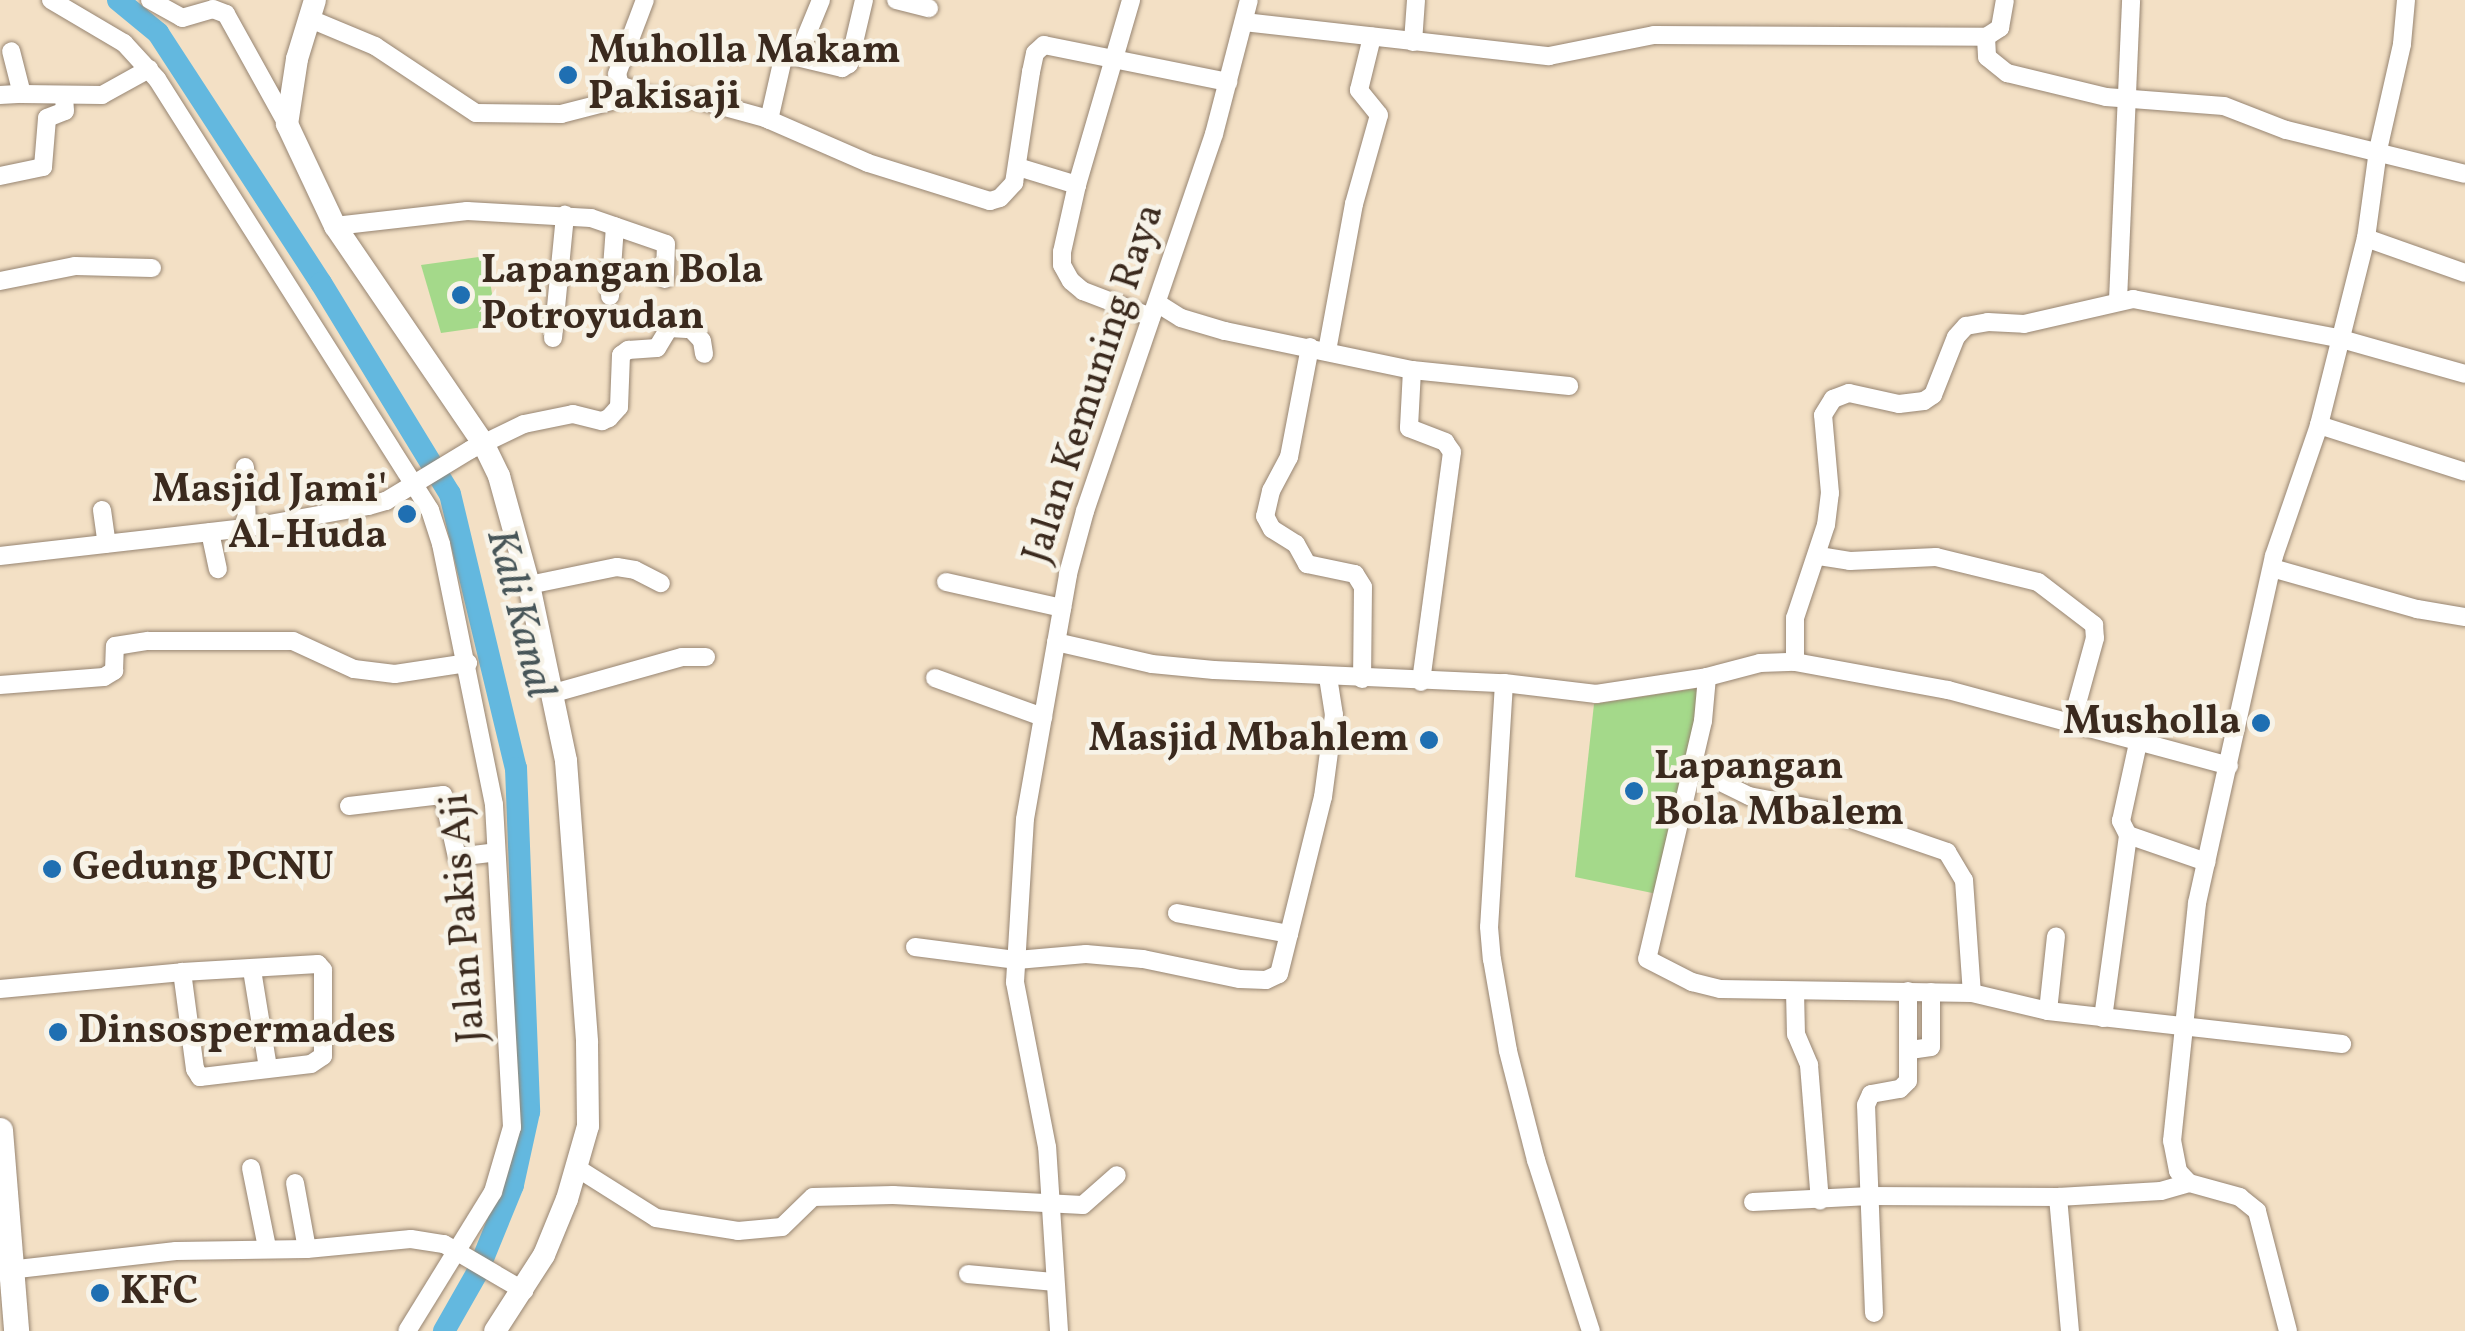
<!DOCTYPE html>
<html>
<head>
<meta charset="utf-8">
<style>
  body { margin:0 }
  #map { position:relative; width:2465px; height:1331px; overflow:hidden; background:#f3e0c5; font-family:Vollkorn,serif }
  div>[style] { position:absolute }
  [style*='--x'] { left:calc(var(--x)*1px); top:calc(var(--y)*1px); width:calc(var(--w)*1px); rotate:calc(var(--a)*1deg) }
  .green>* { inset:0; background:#a4d98a }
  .river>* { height:22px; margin:-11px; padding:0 11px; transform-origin:11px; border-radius:11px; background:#63b8df }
  .roads { filter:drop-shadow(0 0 2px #978572) drop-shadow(0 0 2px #978572) }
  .minor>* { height:18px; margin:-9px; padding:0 9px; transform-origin:9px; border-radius:9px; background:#fff }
  .major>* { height:22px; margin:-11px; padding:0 11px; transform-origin:11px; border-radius:11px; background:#fff }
  .highway>* { height:25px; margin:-12.5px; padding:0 12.5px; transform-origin:12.5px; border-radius:12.5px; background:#fff }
  .dots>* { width:28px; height:28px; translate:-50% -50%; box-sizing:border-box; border:5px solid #f7f3e8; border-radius:50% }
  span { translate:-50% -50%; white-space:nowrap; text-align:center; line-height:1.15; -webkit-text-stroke:9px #f7f3e8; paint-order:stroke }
  .poi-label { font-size:40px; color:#3b2a1e; font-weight:700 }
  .left { translate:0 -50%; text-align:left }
  .right { translate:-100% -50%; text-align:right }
  .street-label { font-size:40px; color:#3b2a1e }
  .water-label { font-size:42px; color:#475558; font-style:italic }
</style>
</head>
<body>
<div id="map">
  <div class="green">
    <div style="clip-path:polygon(486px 256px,497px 325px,441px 333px,421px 265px)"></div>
    <div style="clip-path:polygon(1705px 687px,1662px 895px,1575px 877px,1594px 704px)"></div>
  </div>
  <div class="river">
    <div style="--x:118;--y:0;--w:52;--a:39.5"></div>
    <div style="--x:158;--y:33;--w:298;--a:56.9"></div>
    <div style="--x:321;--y:283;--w:247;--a:58.6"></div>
    <div style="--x:450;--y:494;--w:282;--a:76.5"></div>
    <div style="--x:516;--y:768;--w:344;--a:87.8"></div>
    <div style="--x:529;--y:1112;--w:75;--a:102.4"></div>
    <div style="--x:513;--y:1185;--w:95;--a:112.2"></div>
    <div style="--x:477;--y:1273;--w:67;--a:119.6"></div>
  </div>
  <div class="roads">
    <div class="minor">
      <div style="--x:51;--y:0;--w:85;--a:30.5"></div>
      <div style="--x:124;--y:43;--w:49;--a:47.5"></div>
      <div style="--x:157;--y:79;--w:510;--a:57.65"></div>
      <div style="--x:430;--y:510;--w:36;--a:72"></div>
      <div style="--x:441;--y:544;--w:266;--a:78.5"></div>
      <div style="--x:494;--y:805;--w:323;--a:86.8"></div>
      <div style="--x:512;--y:1127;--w:68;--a:106.3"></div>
      <div style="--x:493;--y:1192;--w:163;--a:121.7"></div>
      <div style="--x:150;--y:0;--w:37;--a:29"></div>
      <div style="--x:182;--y:18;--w:32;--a:-16"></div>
      <div style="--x:213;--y:9;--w:14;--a:21"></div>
      <div style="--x:226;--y:14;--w:126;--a:61"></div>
      <div style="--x:896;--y:0;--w:34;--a:14"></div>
      <div style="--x:308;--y:18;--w:73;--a:22.7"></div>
      <div style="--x:375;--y:46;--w:121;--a:33.6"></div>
      <div style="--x:476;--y:113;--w:85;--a:0.7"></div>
      <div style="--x:561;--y:114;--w:76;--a:-14.4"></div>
      <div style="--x:635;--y:95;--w:61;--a:3.8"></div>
      <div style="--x:696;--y:99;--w:72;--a:15.4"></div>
      <div style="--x:765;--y:118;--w:112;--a:23.6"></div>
      <div style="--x:868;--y:163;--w:128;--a:17.3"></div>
      <div style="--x:990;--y:201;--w:10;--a:-17"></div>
      <div style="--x:1000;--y:198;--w:21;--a:-47"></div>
      <div style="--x:1014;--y:183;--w:112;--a:-81.3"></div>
      <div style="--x:1031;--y:72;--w:19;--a:-78"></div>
      <div style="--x:1035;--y:53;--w:12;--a:-42"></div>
      <div style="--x:1044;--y:45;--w:188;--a:11.4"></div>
      <div style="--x:1244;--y:22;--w:307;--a:6.4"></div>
      <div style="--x:1549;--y:56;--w:107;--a:-11.3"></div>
      <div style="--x:1654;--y:35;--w:332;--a:0.3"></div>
      <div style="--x:1986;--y:37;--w:17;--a:-33"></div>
      <div style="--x:2000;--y:28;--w:28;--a:-80"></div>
      <div style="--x:1986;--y:37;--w:20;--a:87"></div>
      <div style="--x:1987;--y:57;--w:26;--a:39"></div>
      <div style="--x:2007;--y:73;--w:102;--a:13.6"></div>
      <div style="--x:2106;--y:97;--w:118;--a:4.4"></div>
      <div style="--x:2224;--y:106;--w:66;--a:21.2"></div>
      <div style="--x:2286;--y:130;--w:184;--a:13.8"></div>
      <div style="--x:1413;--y:42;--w:42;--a:-85.9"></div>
      <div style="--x:798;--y:56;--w:61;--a:-67.7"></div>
      <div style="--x:643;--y:93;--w:24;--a:-161"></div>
      <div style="--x:620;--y:85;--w:11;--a:-105"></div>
      <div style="--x:617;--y:74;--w:79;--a:-69.3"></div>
      <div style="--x:22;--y:94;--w:80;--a:0.7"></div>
      <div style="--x:102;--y:95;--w:54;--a:-29"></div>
      <div style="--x:0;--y:95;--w:22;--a:-3"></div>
      <div style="--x:22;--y:94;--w:44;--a:-104.3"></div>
      <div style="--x:769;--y:120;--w:68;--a:-77.2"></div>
      <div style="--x:784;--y:54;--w:60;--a:13.6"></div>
      <div style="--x:842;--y:68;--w:8;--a:-30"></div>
      <div style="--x:849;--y:64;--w:66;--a:-76.8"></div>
      <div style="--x:1018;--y:167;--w:62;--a:17"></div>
      <div style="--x:1077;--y:185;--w:69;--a:102.6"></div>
      <div style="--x:1062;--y:252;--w:13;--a:90"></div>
      <div style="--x:1062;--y:265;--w:18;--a:61"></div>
      <div style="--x:1071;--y:281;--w:16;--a:40"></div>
      <div style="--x:1083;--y:291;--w:73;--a:20.9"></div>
      <div style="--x:0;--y:176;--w:44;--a:-11.8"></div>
      <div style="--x:43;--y:167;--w:49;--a:-85.3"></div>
      <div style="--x:47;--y:118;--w:19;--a:-21"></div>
      <div style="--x:65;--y:111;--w:16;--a:-94"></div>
      <div style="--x:1077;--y:185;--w:193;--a:-73.7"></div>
      <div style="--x:335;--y:226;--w:133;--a:-6.5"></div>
      <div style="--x:467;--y:211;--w:124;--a:3.2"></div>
      <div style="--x:591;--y:218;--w:79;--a:19.1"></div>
      <div style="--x:666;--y:244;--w:35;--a:92"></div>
      <div style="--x:2366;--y:238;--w:105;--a:19.5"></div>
      <div style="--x:0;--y:281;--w:76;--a:-11.3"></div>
      <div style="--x:75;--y:266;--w:77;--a:1.5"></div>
      <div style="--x:610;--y:296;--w:70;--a:-85.9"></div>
      <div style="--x:2118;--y:300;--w:300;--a:-87.5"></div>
      <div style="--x:1157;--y:303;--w:28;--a:32"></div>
      <div style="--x:1181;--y:318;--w:46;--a:16.5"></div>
      <div style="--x:1225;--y:331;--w:191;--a:11.8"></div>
      <div style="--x:1412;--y:370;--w:158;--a:5.8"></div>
      <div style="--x:553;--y:338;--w:124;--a:-84.4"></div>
      <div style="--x:1310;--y:347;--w:112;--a:100.8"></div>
      <div style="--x:1289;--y:457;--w:38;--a:118"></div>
      <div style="--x:1271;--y:491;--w:26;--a:103"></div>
      <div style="--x:1265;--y:516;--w:15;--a:62"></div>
      <div style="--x:1272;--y:529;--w:28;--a:32"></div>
      <div style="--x:1296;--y:544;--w:23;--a:61"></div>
      <div style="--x:1307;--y:564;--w:49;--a:11.8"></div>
      <div style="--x:1355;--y:574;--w:15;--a:58"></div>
      <div style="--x:1363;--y:587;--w:92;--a:90.6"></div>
      <div style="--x:1327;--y:351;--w:149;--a:-79.6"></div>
      <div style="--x:1354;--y:204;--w:92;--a:-74.3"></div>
      <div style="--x:1379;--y:115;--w:32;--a:-129"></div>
      <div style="--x:1359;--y:90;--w:55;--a:-76.2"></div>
      <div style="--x:1412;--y:370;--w:58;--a:93"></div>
      <div style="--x:1409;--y:428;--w:39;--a:21"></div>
      <div style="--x:1445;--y:442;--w:12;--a:55"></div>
      <div style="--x:1452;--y:452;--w:232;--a:97.7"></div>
      <div style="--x:2319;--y:425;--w:153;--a:17.8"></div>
      <div style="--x:245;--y:467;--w:61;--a:88.1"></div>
      <div style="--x:102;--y:510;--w:34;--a:82"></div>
      <div style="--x:210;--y:532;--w:38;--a:78"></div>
      <div style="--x:0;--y:556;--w:249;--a:-6.5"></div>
      <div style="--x:247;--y:528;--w:123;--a:-10.3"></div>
      <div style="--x:368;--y:506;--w:19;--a:-16"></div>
      <div style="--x:386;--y:501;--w:98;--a:-31.3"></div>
      <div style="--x:470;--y:450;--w:60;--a:-25.7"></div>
      <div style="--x:524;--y:424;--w:50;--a:-11.5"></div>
      <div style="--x:573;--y:414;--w:30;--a:14"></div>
      <div style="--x:602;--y:421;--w:8;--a:-23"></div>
      <div style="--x:609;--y:418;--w:15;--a:-48"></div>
      <div style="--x:619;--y:407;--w:52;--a:-87.8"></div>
      <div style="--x:621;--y:355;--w:9;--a:-36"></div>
      <div style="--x:628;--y:350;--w:29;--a:-4"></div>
      <div style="--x:657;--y:348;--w:23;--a:-59"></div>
      <div style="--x:669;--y:328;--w:22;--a:3"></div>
      <div style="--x:691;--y:329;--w:16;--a:47"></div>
      <div style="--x:702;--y:341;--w:13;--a:81"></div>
      <div style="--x:1819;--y:556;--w:31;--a:9"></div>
      <div style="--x:1850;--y:561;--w:86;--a:-2.7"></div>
      <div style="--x:1936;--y:557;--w:105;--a:13.8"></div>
      <div style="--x:2038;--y:582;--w:71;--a:37.5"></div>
      <div style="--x:2094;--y:625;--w:13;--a:86"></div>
      <div style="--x:2095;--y:638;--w:90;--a:105.4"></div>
      <div style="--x:2272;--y:568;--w:151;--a:15.8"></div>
      <div style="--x:2417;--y:609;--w:49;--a:9.5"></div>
      <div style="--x:946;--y:582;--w:119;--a:12.6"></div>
      <div style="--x:529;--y:585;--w:90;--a:-11.6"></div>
      <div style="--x:617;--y:567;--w:18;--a:9"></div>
      <div style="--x:635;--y:570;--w:29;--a:27"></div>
      <div style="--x:1056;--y:642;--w:98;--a:12.9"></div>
      <div style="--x:1152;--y:664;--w:62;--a:5.5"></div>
      <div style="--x:1214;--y:670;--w:290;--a:2.6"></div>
      <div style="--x:1504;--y:683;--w:93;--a:6.8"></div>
      <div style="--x:1596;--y:694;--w:112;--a:-8.7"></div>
      <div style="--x:1707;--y:677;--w:55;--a:-14.8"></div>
      <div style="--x:1760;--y:663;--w:35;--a:-2"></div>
      <div style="--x:1795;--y:662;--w:156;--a:10.4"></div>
      <div style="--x:1948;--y:690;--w:291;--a:15.1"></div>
      <div style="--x:1795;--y:662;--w:44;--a:-90"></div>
      <div style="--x:1795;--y:618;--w:98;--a:-71.6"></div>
      <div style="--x:1826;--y:525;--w:32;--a:-83"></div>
      <div style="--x:1830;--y:493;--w:78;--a:-95.1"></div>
      <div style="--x:1823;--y:415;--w:19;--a:-58"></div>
      <div style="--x:1833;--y:399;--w:17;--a:-21"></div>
      <div style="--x:1849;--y:393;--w:51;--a:12.4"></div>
      <div style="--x:1899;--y:404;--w:25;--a:-7"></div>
      <div style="--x:1924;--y:401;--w:11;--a:-34"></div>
      <div style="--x:1933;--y:395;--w:62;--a:-68.4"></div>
      <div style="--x:1956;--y:337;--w:15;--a:-48"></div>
      <div style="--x:1966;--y:326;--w:22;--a:-10"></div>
      <div style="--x:1988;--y:322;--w:36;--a:3"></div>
      <div style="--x:2024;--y:324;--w:112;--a:-12.9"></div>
      <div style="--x:2133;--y:299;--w:209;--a:10.8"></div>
      <div style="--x:2338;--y:338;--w:132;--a:15.8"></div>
      <div style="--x:1707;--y:677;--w:44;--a:95.2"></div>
      <div style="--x:1703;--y:721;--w:244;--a:103.2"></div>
      <div style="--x:1647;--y:959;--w:51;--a:27.1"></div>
      <div style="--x:1692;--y:982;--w:29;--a:14"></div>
      <div style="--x:1720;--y:989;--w:252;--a:0.9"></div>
      <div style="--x:1972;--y:993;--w:78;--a:13.3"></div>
      <div style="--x:2048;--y:1011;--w:296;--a:6.4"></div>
      <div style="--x:935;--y:678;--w:115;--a:19.9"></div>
      <div style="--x:1504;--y:683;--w:244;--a:93.5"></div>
      <div style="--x:1489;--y:927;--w:32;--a:85"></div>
      <div style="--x:1492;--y:959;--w:93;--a:80.1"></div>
      <div style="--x:1508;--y:1051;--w:113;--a:75.6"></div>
      <div style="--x:1536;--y:1160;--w:180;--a:72.2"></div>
      <div style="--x:0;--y:685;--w:104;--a:-4.4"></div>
      <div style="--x:104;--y:677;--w:12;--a:-31"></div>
      <div style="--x:114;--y:671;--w:25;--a:-88"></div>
      <div style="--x:115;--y:646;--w:33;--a:-9"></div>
      <div style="--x:148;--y:641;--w:145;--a:0"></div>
      <div style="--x:293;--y:641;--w:67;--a:24.7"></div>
      <div style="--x:354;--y:669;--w:41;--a:7"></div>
      <div style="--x:395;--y:674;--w:74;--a:-8.6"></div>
      <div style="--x:554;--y:693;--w:133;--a:-15.7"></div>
      <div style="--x:682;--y:657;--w:24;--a:0"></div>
      <div style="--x:1692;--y:768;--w:64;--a:26.2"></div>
      <div style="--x:1749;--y:796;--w:84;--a:11"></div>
      <div style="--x:1831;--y:812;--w:123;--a:19"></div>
      <div style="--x:1947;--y:852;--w:33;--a:59"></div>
      <div style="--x:1964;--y:880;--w:113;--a:86"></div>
      <div style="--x:349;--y:806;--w:95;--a:-6.7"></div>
      <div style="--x:443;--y:795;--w:64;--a:77.3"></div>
      <div style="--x:457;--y:857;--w:39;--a:-7"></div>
      <div style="--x:2128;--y:835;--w:83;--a:19.1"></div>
      <div style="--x:1289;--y:934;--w:141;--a:-76.1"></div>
      <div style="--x:1323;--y:797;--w:83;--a:-82.4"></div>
      <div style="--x:1334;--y:715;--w:39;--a:-99"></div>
      <div style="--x:915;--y:947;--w:103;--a:7.3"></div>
      <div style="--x:1017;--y:960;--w:69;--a:-5"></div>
      <div style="--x:1086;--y:954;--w:57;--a:5"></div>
      <div style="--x:1143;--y:959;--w:99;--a:11.7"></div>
      <div style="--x:1240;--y:979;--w:26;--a:2"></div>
      <div style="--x:1266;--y:980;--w:14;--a:-25"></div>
      <div style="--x:1279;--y:974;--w:41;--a:-76"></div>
      <div style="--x:1289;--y:934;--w:114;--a:-169.4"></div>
      <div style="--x:252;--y:970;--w:99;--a:80.7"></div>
      <div style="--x:0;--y:989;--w:183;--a:-5.3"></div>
      <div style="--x:182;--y:972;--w:136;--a:-3.4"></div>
      <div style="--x:318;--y:964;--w:8;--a:50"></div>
      <div style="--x:323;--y:970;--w:86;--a:90"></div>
      <div style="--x:323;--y:1056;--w:14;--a:146"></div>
      <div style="--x:311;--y:1064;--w:112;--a:173.3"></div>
      <div style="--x:200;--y:1077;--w:9;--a:-122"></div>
      <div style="--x:195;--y:1069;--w:98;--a:-97.6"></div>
      <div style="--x:1795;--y:991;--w:43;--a:88.7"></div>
      <div style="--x:1796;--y:1034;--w:34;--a:67"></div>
      <div style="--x:1809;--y:1065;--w:136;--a:85.4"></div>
      <div style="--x:2048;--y:1011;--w:75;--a:-83.9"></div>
      <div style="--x:2103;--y:1018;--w:185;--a:-82.2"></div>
      <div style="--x:2128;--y:835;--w:16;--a:-117"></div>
      <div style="--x:2121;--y:821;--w:80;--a:-77.7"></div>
      <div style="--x:1910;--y:1050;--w:21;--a:-8"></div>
      <div style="--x:1931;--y:1047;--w:55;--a:-90"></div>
      <div style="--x:251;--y:1168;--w:81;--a:78.6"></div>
      <div style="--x:577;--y:1168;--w:93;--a:32.3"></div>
      <div style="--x:656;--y:1218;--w:83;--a:9"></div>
      <div style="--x:738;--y:1231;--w:44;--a:-5.2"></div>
      <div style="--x:782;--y:1227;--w:43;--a:-44.1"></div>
      <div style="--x:813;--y:1197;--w:80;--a:-1.4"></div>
      <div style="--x:893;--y:1195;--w:190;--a:3"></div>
      <div style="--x:1083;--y:1205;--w:45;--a:-41.4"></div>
      <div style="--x:295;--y:1183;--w:67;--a:79.7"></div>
      <div style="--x:2058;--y:1197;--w:135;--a:84.9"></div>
      <div style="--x:1753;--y:1202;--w:117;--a:-2.9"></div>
      <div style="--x:1870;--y:1196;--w:188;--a:0.3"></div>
      <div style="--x:2058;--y:1197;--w:103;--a:-3.3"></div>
      <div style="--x:2161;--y:1191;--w:29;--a:-16"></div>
      <div style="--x:0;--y:1271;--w:177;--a:-6.5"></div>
      <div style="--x:176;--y:1251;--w:131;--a:-0.9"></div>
      <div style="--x:307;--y:1249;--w:104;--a:-5.5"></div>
      <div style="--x:411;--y:1239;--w:33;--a:9"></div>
      <div style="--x:444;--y:1244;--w:93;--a:30.4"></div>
      <div style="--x:968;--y:1274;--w:87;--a:5.3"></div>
      <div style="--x:1874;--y:1313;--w:208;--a:-92.2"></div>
      <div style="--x:1866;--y:1105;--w:12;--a:-66"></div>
      <div style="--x:1871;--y:1094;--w:29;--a:-10"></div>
      <div style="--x:1900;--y:1089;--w:11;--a:-45"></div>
      <div style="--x:1908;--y:1081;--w:90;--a:-90"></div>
      <div style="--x:1059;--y:1331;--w:184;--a:-93.7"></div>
      <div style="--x:1047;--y:1147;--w:168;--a:-101"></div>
      <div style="--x:1015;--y:982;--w:163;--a:-86.5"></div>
      <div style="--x:1025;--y:819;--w:249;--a:-80"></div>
      <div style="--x:1068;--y:574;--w:65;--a:-74.9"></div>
      <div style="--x:1085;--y:511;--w:398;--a:-71.1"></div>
      <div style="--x:1214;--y:134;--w:138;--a:-75.4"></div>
      <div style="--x:2288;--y:1331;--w:124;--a:-104.5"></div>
      <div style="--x:2257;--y:1211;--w:22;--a:-141"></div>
      <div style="--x:2240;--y:1197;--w:53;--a:-164.6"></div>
      <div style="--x:2189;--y:1183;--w:16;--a:-133"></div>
      <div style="--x:2178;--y:1171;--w:31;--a:-101"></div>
      <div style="--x:2172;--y:1141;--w:239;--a:-84"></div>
      <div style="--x:2197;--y:903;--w:355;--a:-77.5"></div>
      <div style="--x:2274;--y:556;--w:139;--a:-71"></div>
      <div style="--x:2319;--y:425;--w:193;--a:-75.9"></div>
      <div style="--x:2366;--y:238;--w:89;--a:-82.2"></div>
      <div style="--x:2378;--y:150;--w:109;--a:-77.2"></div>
      <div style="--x:2402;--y:44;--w:44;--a:-84.8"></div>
    </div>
    <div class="major">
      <div style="--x:315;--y:0;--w:62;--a:107"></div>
      <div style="--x:297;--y:59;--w:66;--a:98.7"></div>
      <div style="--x:287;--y:124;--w:113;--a:64.8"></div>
      <div style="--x:335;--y:226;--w:263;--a:55.7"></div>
      <div style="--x:483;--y:443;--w:37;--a:64"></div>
      <div style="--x:499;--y:476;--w:113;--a:74.6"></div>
      <div style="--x:529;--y:585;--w:180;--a:78.1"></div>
      <div style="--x:566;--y:761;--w:282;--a:85.7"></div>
      <div style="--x:587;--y:1042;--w:84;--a:89.3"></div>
      <div style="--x:588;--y:1126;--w:76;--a:106"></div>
      <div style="--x:567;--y:1199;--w:61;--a:112.3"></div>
      <div style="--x:544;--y:1255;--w:90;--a:122.8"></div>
    </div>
    <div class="highway">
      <div style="--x:0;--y:1130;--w:202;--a:85.4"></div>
    </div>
  </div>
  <div class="dots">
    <div style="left:568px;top:75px;background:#1f6fb2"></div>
    <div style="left:461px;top:295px;background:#1f6fb2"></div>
    <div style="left:407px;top:514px;background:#1f6fb2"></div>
    <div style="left:2261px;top:723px;background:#1f6fb2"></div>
    <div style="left:1429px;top:740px;background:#1f6fb2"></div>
    <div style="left:1634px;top:791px;background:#1f6fb2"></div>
    <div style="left:52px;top:869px;background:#1f6fb2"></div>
    <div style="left:58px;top:1032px;background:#1f6fb2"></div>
    <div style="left:100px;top:1293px;background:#1f6fb2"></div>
  </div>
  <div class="poi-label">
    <span class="left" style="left:588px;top:75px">Muholla Makam<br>Pakisaji</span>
    <span class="left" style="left:481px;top:295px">Lapangan Bola<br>Potroyudan</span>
    <span class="right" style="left:387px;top:514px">Masjid Jami'<br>Al-Huda</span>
    <span class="right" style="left:2241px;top:723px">Musholla</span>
    <span class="right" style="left:1409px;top:740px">Masjid Mbahlem</span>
    <span class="left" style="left:1654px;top:791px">Lapangan<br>Bola Mbalem</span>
    <span class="left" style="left:72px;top:869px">Gedung PCNU</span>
    <span class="left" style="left:78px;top:1032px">Dinsospermades</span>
    <span class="left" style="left:120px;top:1293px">KFC</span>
  </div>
  <div class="street-label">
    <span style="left:1095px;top:384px;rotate:-72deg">Jalan Kemuning Raya</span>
    <span style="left:465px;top:918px;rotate:-94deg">Jalan Pakis Aji</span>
  </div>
  <div class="water-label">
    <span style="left:518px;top:614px;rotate:76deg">Kali Kanal</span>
  </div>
</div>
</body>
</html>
